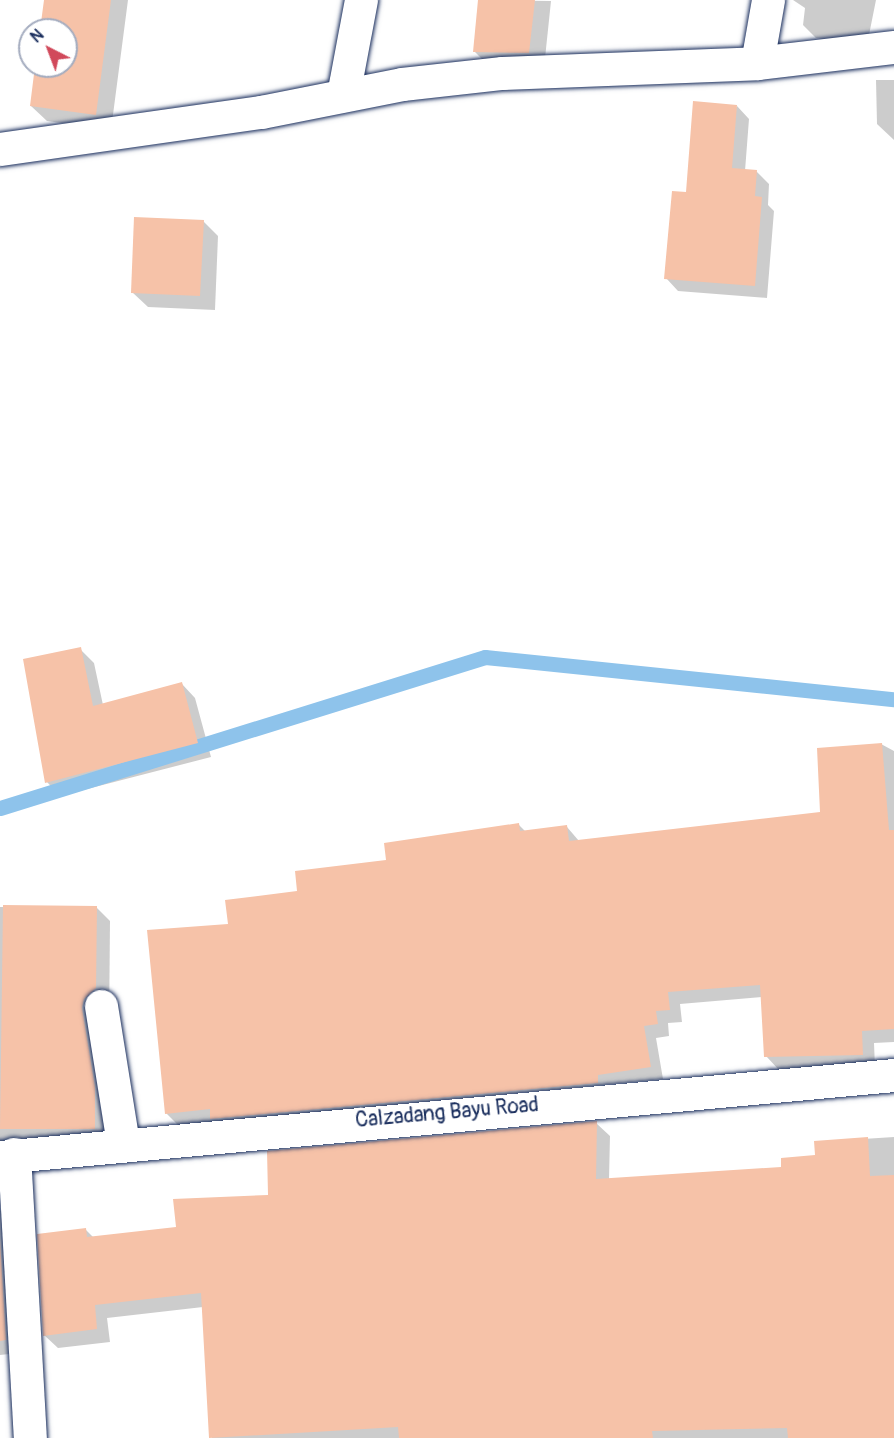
<!DOCTYPE html>
<html>
<head>
<meta charset="utf-8">
<style>
  body { margin:0 }
  #map { position:relative; width:894px; height:1438px; overflow:hidden; background:#fff; font-family:Pangolin,sans-serif }
  div>[style] { position:absolute }
  [style*='--x'] { left:calc(var(--x)*1px); top:calc(var(--y)*1px); width:calc(var(--w)*1px); rotate:calc(var(--a)*1deg) }
  .shadow>* { inset:0; background:#0003 }
  .stream>* { height:15px; margin:-7.5px; padding:0 7.5px; transform-origin:7.5px; border-radius:7.5px; background:#8ec3eb }
  .building>* { inset:0; background:#f6c2a8 }
  .roads { filter:drop-shadow(0 0 2px #1b2f5e) drop-shadow(0 0 2px #1b2f5e) }
  .minor>* { height:33px; margin:-16.5px; padding:0 16.5px; transform-origin:16.5px; border-radius:16.5px; background:#fff }
  .tertiary>* { height:33px; margin:-16.5px; padding:0 16.5px; transform-origin:16.5px; border-radius:16.5px; background:#fff }
  span { translate:-50% -50%; white-space:nowrap; text-align:center; line-height:1.15; -webkit-text-stroke:5px #fff; paint-order:stroke }
  .street-label { font-size:21px; color:#1b2f5e }
  .north { position:absolute; left:18px; top:18px; width:60px; height:60px; box-sizing:border-box; background:#fff; border:2px solid #a4acbf; border-radius:50%; rotate:318deg; font-size:16px; font-weight:700; line-height:24px; text-align:center; color:#1b2f5e }
  .north::after { content:''; display:block; margin:auto; width:21px; height:27px; background:#d1495b; clip-path:polygon(50% 0,100% 100%,50% 72%,0 100%) }
</style>
</head>
<body>
<div id="map">
  <div class="shadow">
    <div style="clip-path:polygon(45px 0,128px 0,111px 130px,47px 121px,31px 106px,37px 66px,66px 66px,66px 30px,41px 30px)"></div>
    <div style="clip-path:polygon(480px 0,551px 1px,544px 68px,490px 67px,474px 51px)"></div>
    <div style="clip-path:polygon(793px 0,876px 0,867px 45px,816px 38px,803px 25px,805px 8px)"></div>
    <div style="clip-path:polygon(876px 80px,894px 80px,894px 140px,877px 124px)"></div>
    <div style="clip-path:polygon(737px 106px,749px 119px,745px 171px,756px 171px,769px 184px,768px 205px,774px 211px,767px 298px,678px 291px,666px 278px,688px 193px)"></div>
    <div style="clip-path:polygon(203px 221px,218px 236px,215px 310px,148px 307px,132px 292px)"></div>
    <div style="clip-path:polygon(80px 649px,94px 663px,103px 705px,182px 684px,195px 698px,211px 757px,60px 796px,47px 782px)"></div>
    <div style="clip-path:polygon(881px 744px,894px 751px,894px 1042px,874px 1043px,875px 1067px,778px 1069px,766px 1056px,762px 997px,680px 1004px,682px 1022px,668px 1023px,669px 1036px,656px 1038px,663px 1079px,179px 1126px,166px 1113px,230px 925px,299px 892px,519px 825px,526px 832px,567px 827px,579px 841px,822px 813px)"></div>
    <div style="clip-path:polygon(0 907px,96px 907px,110px 921px,108px 1142px,0 1143px)"></div>
    <div style="clip-path:polygon(596px 1123px,610px 1136px,609px 1180px,783px 1168px,817px 1157px,816px 1142px,894px 1137px,894px 1438px,212px 1438px,203px 1307px,107px 1318px,110px 1342px,58px 1348px,44px 1335px,86px 1230px,94px 1238px,177px 1228px,269px 1196px)"></div>
    <div style="clip-path:polygon(0 1210px,12px 1221px,19px 1353px,0 1355px)"></div>
  </div>
  <div class="stream">
    <div style="--x:0;--y:808;--w:508;--a:-17.29"></div>
    <div style="--x:485;--y:657;--w:411;--a:5.9"></div>
  </div>
  <div class="building">
    <div style="clip-path:polygon(44px 0,111px 0,96px 115px,30px 106px,35px 66px,66px 66px,66px 30px,40px 30px)"></div>
    <div style="clip-path:polygon(478px 0,535px 0,529px 53px,473px 52px)"></div>
    <div style="clip-path:polygon(693px 101px,737px 105px,732px 168px,757px 170px,755px 196px,762px 197px,755px 286px,664px 279px,672px 191px,686px 192px)"></div>
    <div style="clip-path:polygon(134px 217px,204px 220px,200px 296px,131px 293px)"></div>
    <div style="clip-path:polygon(81px 647px,93px 706px,182px 682px,198px 743px,45px 783px,23px 659px)"></div>
    <div style="clip-path:polygon(882px 743px,889px 830px,894px 830px,894px 1029px,862px 1031px,863px 1055px,764px 1057px,760px 985px,668px 992px,670px 1010px,656px 1011px,658px 1024px,644px 1026px,651px 1067px,598px 1075px,598px 1083px,210px 1119px,210px 1109px,165px 1114px,147px 930px,228px 924px,225px 900px,297px 891px,295px 871px,386px 860px,384px 843px,519px 823px,520px 831px,567px 825px,569px 841px,820px 812px,817px 748px)"></div>
    <div style="clip-path:polygon(3px 905px,97px 906px,96px 988px,84px 999px,82px 1008px,95px 1087px,95px 1129px,0 1129px)"></div>
    <div style="clip-path:polygon(597px 1121px,596px 1179px,781px 1167px,781px 1158px,815px 1155px,814px 1141px,868px 1137px,870px 1176px,894px 1175px,894px 1438px,788px 1438px,787px 1428px,652px 1431px,653px 1438px,399px 1438px,398px 1427px,209px 1438px,201px 1293px,95px 1305px,97px 1329px,43px 1336px,37px 1234px,86px 1228px,87px 1237px,176px 1227px,173px 1199px,268px 1195px,267px 1151px)"></div>
    <div style="clip-path:polygon(0 1239px,6px 1340px,0 1341px)"></div>
  </div>
  <div class="roads">
    <div class="minor">
      <div style="--x:757;--y:63;--w:64;--a:-80.1"></div>
      <div style="--x:343;--y:95;--w:97;--a:-79.3"></div>
      <div style="--x:0;--y:149;--w:264;--a:-8.1"></div>
      <div style="--x:261;--y:112;--w:144;--a:-11.2"></div>
      <div style="--x:402;--y:84;--w:101;--a:-6.3"></div>
      <div style="--x:502;--y:73;--w:255;--a:-2.2"></div>
      <div style="--x:757;--y:63;--w:138;--a:-6.7"></div>
      <div style="--x:101;--y:1006;--w:139;--a:80.9"></div>
      <div style="--x:14;--y:1154;--w:284;--a:86.8"></div>
    </div>
    <div class="tertiary">
      <div style="--x:0;--y:1157;--w:898;--a:-5.24"></div>
    </div>
  </div>
  <div class="street-label">
    <span style="left:447px;top:1113px;rotate:-5deg">Calzadang Bayu Road</span>
  </div>
  <div class="north">N</div>
</div>
</body>
</html>
